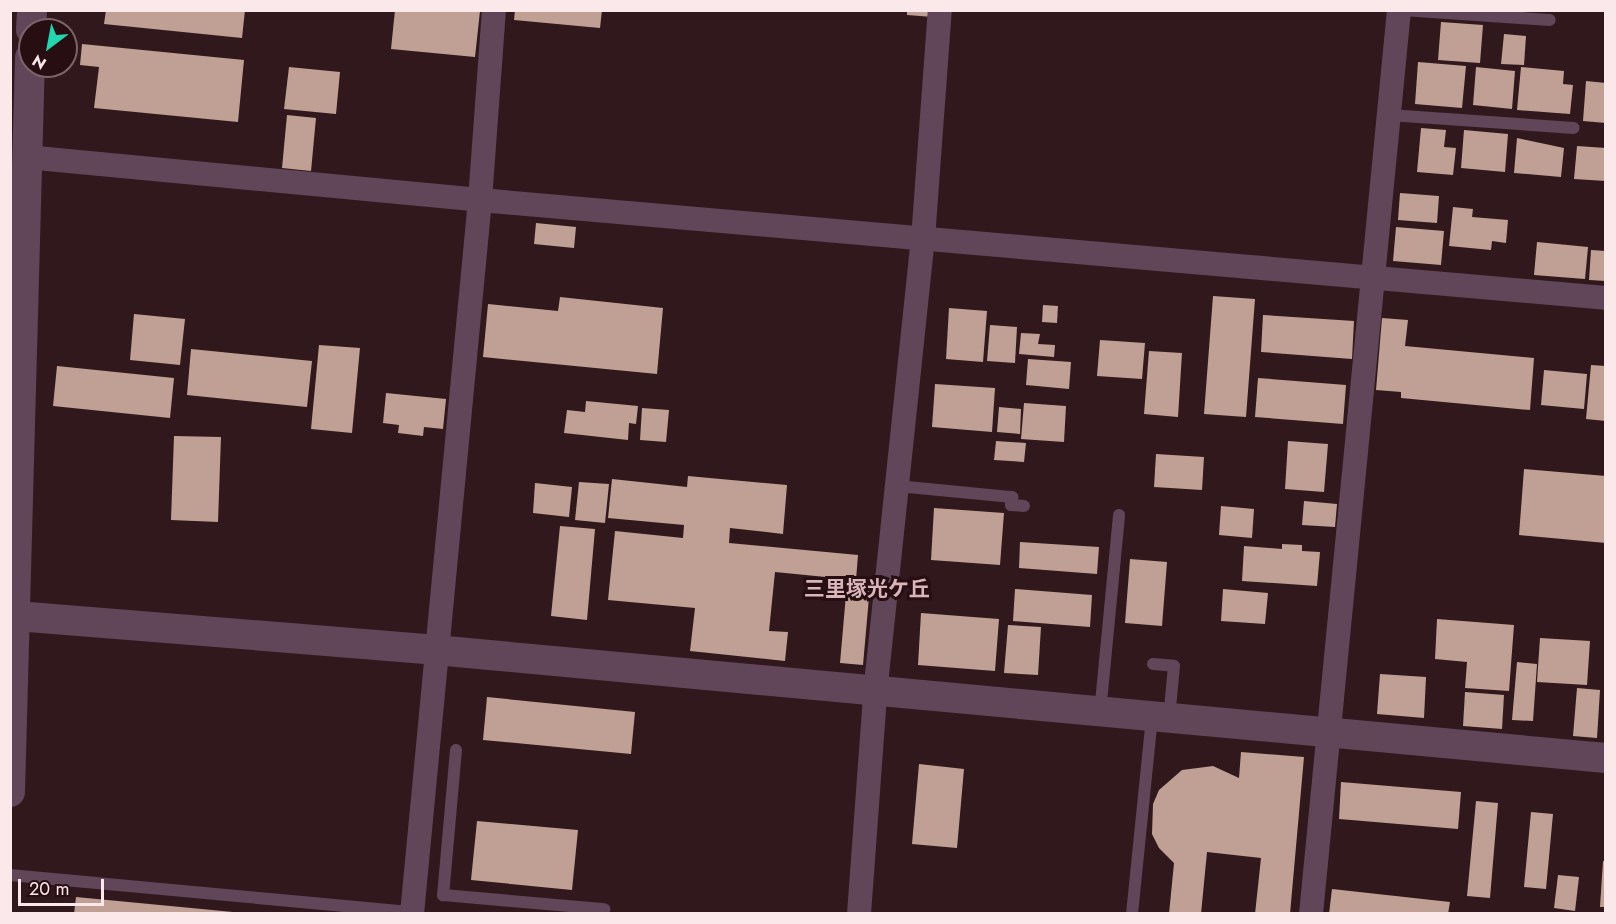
<!DOCTYPE html>
<html>
<head>
<meta charset="utf-8">
<style>
  body { margin:0 }
  #map { position:relative; width:1616px; height:924px; overflow:hidden; background:#31181c; font-family:Jost,"Noto Sans JP",sans-serif }
  div>[style] { position:absolute }
  [style*='--x'] { left:calc(var(--x)*1px); top:calc(var(--y)*1px); width:calc(var(--w)*1px); rotate:calc(var(--a)*1deg) }
  .building>* { inset:0; background:#c0a094 }
  .service>* { height:12px; margin:-6px; padding:0 6px; transform-origin:6px; border-radius:6px; background:#614559 }
  .minor>* { height:24px; margin:-12px; padding:0 12px; transform-origin:12px; border-radius:12px; background:#614559 }
  .tertiary>* { height:30px; margin:-15px; padding:0 15px; transform-origin:15px; border-radius:15px; background:#614559 }
  span { translate:-50% -50%; white-space:nowrap; text-align:center; line-height:1.15; -webkit-text-stroke:6px #270e13; paint-order:stroke }
  .quarter-label { font-size:21px; color:#d9b5b9; font-weight:700 }
  .frame { position:absolute; inset:0; border:12px solid #fbe8eb; pointer-events:none }
  .north { position:absolute; left:18px; top:18px; width:60px; height:60px; box-sizing:border-box; background:#270e13; border:2px solid #7c6569; border-radius:50%; rotate:212deg; font-size:16px; font-weight:700; line-height:24px; text-align:center; color:#fbe8eb }
  .north::after { content:''; display:block; margin:auto; width:21px; height:27px; background:#24d5ae; clip-path:polygon(50% 0,100% 100%,50% 72%,0 100%) }
  .scale { position:absolute; left:18px; top:879px; width:86px; height:27px; box-sizing:border-box; border:3px solid #fbe8eb; border-top:0; padding-left:8px; font-size:18px; line-height:21px; white-space:nowrap; color:#fbe8eb; -webkit-text-stroke:4px #270e13; paint-order:stroke }
</style>
</head>
<body>
<div id="map">
  <div class="building">
    <div style="clip-path:polygon(106px 10px,245px 10px,242px 38px,104px 24px)"></div>
    <div style="clip-path:polygon(395px 10px,480px 11px,475px 57px,391px 49px)"></div>
    <div style="clip-path:polygon(515px 10px,602px 10px,600px 28px,514px 20px)"></div>
    <div style="clip-path:polygon(907px 10px,934px 10px,933px 17px,907px 15px)"></div>
    <div style="clip-path:polygon(1441px 22px,1483px 25px,1480px 63px,1438px 60px)"></div>
    <div style="clip-path:polygon(1504px 34px,1526px 36px,1524px 65px,1501px 64px)"></div>
    <div style="clip-path:polygon(82px 44px,244px 60px,238px 122px,94px 108px,99px 67px,80px 65px)"></div>
    <div style="clip-path:polygon(1418px 62px,1466px 66px,1462px 108px,1415px 104px)"></div>
    <div style="clip-path:polygon(289px 67px,340px 72px,336px 114px,284px 109px)"></div>
    <div style="clip-path:polygon(1476px 67px,1515px 71px,1512px 109px,1473px 105px)"></div>
    <div style="clip-path:polygon(1521px 67px,1564px 71px,1563px 84px,1573px 85px,1570px 114px,1517px 110px)"></div>
    <div style="clip-path:polygon(1586px 81px,1606px 83px,1606px 123px,1583px 121px)"></div>
    <div style="clip-path:polygon(287px 115px,316px 118px,311px 171px,282px 168px)"></div>
    <div style="clip-path:polygon(1421px 128px,1446px 130px,1444px 147px,1456px 148px,1453px 175px,1417px 172px)"></div>
    <div style="clip-path:polygon(1464px 130px,1508px 134px,1505px 172px,1461px 168px)"></div>
    <div style="clip-path:polygon(1517px 138px,1564px 148px,1561px 177px,1514px 173px)"></div>
    <div style="clip-path:polygon(1577px 146px,1606px 148px,1606px 181px,1574px 179px)"></div>
    <div style="clip-path:polygon(1400px 193px,1439px 196px,1437px 223px,1398px 220px)"></div>
    <div style="clip-path:polygon(1453px 207px,1473px 209px,1472px 217px,1508px 220px,1506px 243px,1492px 241px,1491px 250px,1449px 246px)"></div>
    <div style="clip-path:polygon(536px 223px,576px 227px,574px 248px,534px 244px)"></div>
    <div style="clip-path:polygon(1396px 227px,1444px 231px,1441px 265px,1393px 261px)"></div>
    <div style="clip-path:polygon(1537px 242px,1588px 247px,1585px 279px,1534px 275px)"></div>
    <div style="clip-path:polygon(1591px 250px,1606px 251px,1606px 281px,1589px 280px)"></div>
    <div style="clip-path:polygon(1213px 296px,1255px 299px,1246px 417px,1204px 414px)"></div>
    <div style="clip-path:polygon(560px 297px,663px 308px,657px 374px,483px 357px,488px 304px,558px 311px)"></div>
    <div style="clip-path:polygon(1043px 305px,1058px 306px,1057px 323px,1042px 322px)"></div>
    <div style="clip-path:polygon(949px 308px,987px 311px,983px 362px,946px 359px)"></div>
    <div style="clip-path:polygon(134px 314px,185px 319px,180px 365px,130px 360px)"></div>
    <div style="clip-path:polygon(1263px 315px,1354px 321px,1352px 359px,1261px 352px)"></div>
    <div style="clip-path:polygon(1382px 318px,1408px 320px,1405px 346px,1534px 358px,1530px 410px,1401px 398px,1401px 392px,1376px 390px)"></div>
    <div style="clip-path:polygon(990px 325px,1017px 327px,1015px 363px,987px 361px)"></div>
    <div style="clip-path:polygon(1021px 333px,1040px 334px,1038px 344px,1055px 345px,1054px 357px,1019px 354px)"></div>
    <div style="clip-path:polygon(1100px 340px,1145px 343px,1142px 379px,1097px 376px)"></div>
    <div style="clip-path:polygon(319px 345px,360px 348px,352px 433px,311px 429px)"></div>
    <div style="clip-path:polygon(191px 349px,312px 361px,307px 407px,187px 395px)"></div>
    <div style="clip-path:polygon(1149px 351px,1182px 353px,1178px 417px,1144px 414px)"></div>
    <div style="clip-path:polygon(1028px 359px,1071px 362px,1069px 389px,1026px 385px)"></div>
    <div style="clip-path:polygon(1591px 365px,1606px 366px,1606px 421px,1586px 419px)"></div>
    <div style="clip-path:polygon(57px 366px,174px 378px,170px 418px,53px 406px)"></div>
    <div style="clip-path:polygon(1544px 370px,1587px 374px,1584px 409px,1541px 405px)"></div>
    <div style="clip-path:polygon(1258px 378px,1346px 385px,1343px 424px,1255px 417px)"></div>
    <div style="clip-path:polygon(935px 384px,995px 388px,992px 432px,932px 427px)"></div>
    <div style="clip-path:polygon(386px 393px,446px 399px,443px 429px,424px 427px,423px 436px,398px 433px,399px 425px,383px 423px)"></div>
    <div style="clip-path:polygon(586px 401px,638px 406px,636px 424px,629px 423px,628px 440px,564px 433px,567px 410px,585px 412px)"></div>
    <div style="clip-path:polygon(1024px 403px,1066px 406px,1064px 442px,1021px 439px)"></div>
    <div style="clip-path:polygon(999px 407px,1021px 409px,1020px 434px,997px 432px)"></div>
    <div style="clip-path:polygon(642px 408px,669px 410px,666px 442px,640px 440px)"></div>
    <div style="clip-path:polygon(174px 436px,221px 437px,218px 522px,171px 520px)"></div>
    <div style="clip-path:polygon(996px 441px,1026px 443px,1024px 462px,994px 460px)"></div>
    <div style="clip-path:polygon(1288px 441px,1328px 444px,1324px 492px,1285px 489px)"></div>
    <div style="clip-path:polygon(1156px 454px,1204px 457px,1202px 490px,1154px 487px)"></div>
    <div style="clip-path:polygon(1524px 469px,1606px 476px,1606px 543px,1519px 535px)"></div>
    <div style="clip-path:polygon(688px 476px,787px 485px,783px 534px,730px 528px,729px 543px,858px 555px,856px 580px,775px 572px,769px 631px,788px 632px,785px 661px,690px 651px,695px 608px,608px 600px,615px 531px,683px 538px,684px 525px,608px 518px,612px 479px,687px 487px)"></div>
    <div style="clip-path:polygon(579px 482px,609px 484px,605px 523px,575px 520px)"></div>
    <div style="clip-path:polygon(535px 483px,572px 487px,569px 517px,533px 513px)"></div>
    <div style="clip-path:polygon(1304px 501px,1337px 504px,1335px 527px,1302px 525px)"></div>
    <div style="clip-path:polygon(1221px 506px,1254px 509px,1252px 538px,1219px 535px)"></div>
    <div style="clip-path:polygon(934px 508px,1004px 513px,1000px 565px,931px 560px)"></div>
    <div style="clip-path:polygon(560px 526px,595px 529px,587px 620px,551px 616px)"></div>
    <div style="clip-path:polygon(1020px 542px,1099px 547px,1097px 574px,1019px 568px)"></div>
    <div style="clip-path:polygon(1282px 544px,1302px 545px,1302px 551px,1320px 552px,1317px 586px,1242px 581px,1244px 546px,1282px 549px)"></div>
    <div style="clip-path:polygon(1130px 559px,1167px 562px,1162px 626px,1125px 623px)"></div>
    <div style="clip-path:polygon(847px 583px,870px 586px,863px 665px,840px 663px)"></div>
    <div style="clip-path:polygon(1015px 589px,1092px 595px,1090px 627px,1013px 621px)"></div>
    <div style="clip-path:polygon(1223px 589px,1268px 593px,1265px 624px,1221px 621px)"></div>
    <div style="clip-path:polygon(921px 613px,999px 619px,995px 671px,918px 665px)"></div>
    <div style="clip-path:polygon(1437px 619px,1514px 625px,1509px 691px,1465px 688px,1467px 662px,1435px 659px)"></div>
    <div style="clip-path:polygon(1008px 625px,1041px 627px,1038px 675px,1004px 673px)"></div>
    <div style="clip-path:polygon(1540px 638px,1590px 641px,1587px 685px,1537px 682px)"></div>
    <div style="clip-path:polygon(1517px 662px,1537px 664px,1533px 721px,1512px 720px)"></div>
    <div style="clip-path:polygon(1380px 674px,1426px 677px,1424px 718px,1377px 714px)"></div>
    <div style="clip-path:polygon(1577px 688px,1600px 690px,1597px 738px,1573px 736px)"></div>
    <div style="clip-path:polygon(1465px 692px,1504px 695px,1502px 729px,1463px 726px)"></div>
    <div style="clip-path:polygon(487px 697px,635px 712px,631px 754px,483px 740px)"></div>
    <div style="clip-path:polygon(1241px 752px,1304px 757px,1290px 914px,1255px 914px,1261px 858px,1207px 852px,1201px 914px,1169px 914px,1174px 863px,1159px 848px,1152px 834px,1153px 804px,1159px 790px,1182px 770px,1213px 766px,1239px 778px)"></div>
    <div style="clip-path:polygon(919px 764px,964px 769px,957px 848px,912px 844px)"></div>
    <div style="clip-path:polygon(1341px 782px,1461px 792px,1458px 829px,1339px 819px)"></div>
    <div style="clip-path:polygon(1476px 801px,1498px 803px,1490px 898px,1467px 896px)"></div>
    <div style="clip-path:polygon(1531px 812px,1553px 814px,1546px 889px,1524px 887px)"></div>
    <div style="clip-path:polygon(477px 821px,578px 830px,572px 890px,471px 880px)"></div>
    <div style="clip-path:polygon(1603px 861px,1606px 861px,1606px 907px,1600px 907px)"></div>
    <div style="clip-path:polygon(1558px 875px,1579px 877px,1575px 911px,1554px 908px)"></div>
    <div style="clip-path:polygon(1332px 889px,1450px 902px,1448px 914px,1329px 914px)"></div>
    <div style="clip-path:polygon(76px 897px,233px 912px,233px 914px,74px 914px)"></div>
  </div>
  <div class="service">
    <div style="--x:1403;--y:10;--w:147;--a:3.9"></div>
    <div style="--x:1389;--y:115;--w:185;--a:4"></div>
    <div style="--x:897;--y:486;--w:116;--a:5.5"></div>
    <div style="--x:1012;--y:497;--w:8;--a:97"></div>
    <div style="--x:1011;--y:505;--w:13;--a:4"></div>
    <div style="--x:1153;--y:664;--w:21;--a:5"></div>
    <div style="--x:1174;--y:666;--w:53;--a:95.4"></div>
    <div style="--x:1100;--y:713;--w:199;--a:-84.5"></div>
    <div style="--x:456;--y:750;--w:146;--a:95.1"></div>
    <div style="--x:443;--y:895;--w:162;--a:5"></div>
    <div style="--x:10;--y:875;--w:404;--a:5.3"></div>
    <div style="--x:1132;--y:914;--w:197;--a:-84.2"></div>
  </div>
  <div class="minor">
    <div style="--x:26;--y:157;--w:456;--a:5.4"></div>
    <div style="--x:480;--y:200;--w:1130;--a:4.97"></div>
    <div style="--x:412;--y:914;--w:717;--a:-84.56"></div>
    <div style="--x:480;--y:200;--w:191;--a:-85.8"></div>
    <div style="--x:859;--y:914;--w:221;--a:-85.8"></div>
    <div style="--x:875;--y:694;--w:458;--a:-84"></div>
    <div style="--x:923;--y:239;--w:230;--a:-85.8"></div>
    <div style="--x:1311;--y:914;--w:908;--a:-84.44"></div>
  </div>
  <div class="tertiary">
    <div style="--x:31;--y:30;--w:20;--a:-87"></div>
    <div style="--x:16;--y:616;--w:420;--a:4.6"></div>
    <div style="--x:435;--y:650;--w:1176;--a:5.27"></div>
    <div style="--x:10;--y:792;--w:735;--a:-88.44"></div>
  </div>
  <div class="quarter-label">
    <span style="left:867px;top:589px">三里塚光ケ丘</span>
  </div>
  <div class="frame"></div>
  <div class="north">N</div>
  <div class="scale">20 m</div>
</div>
</body>
</html>
